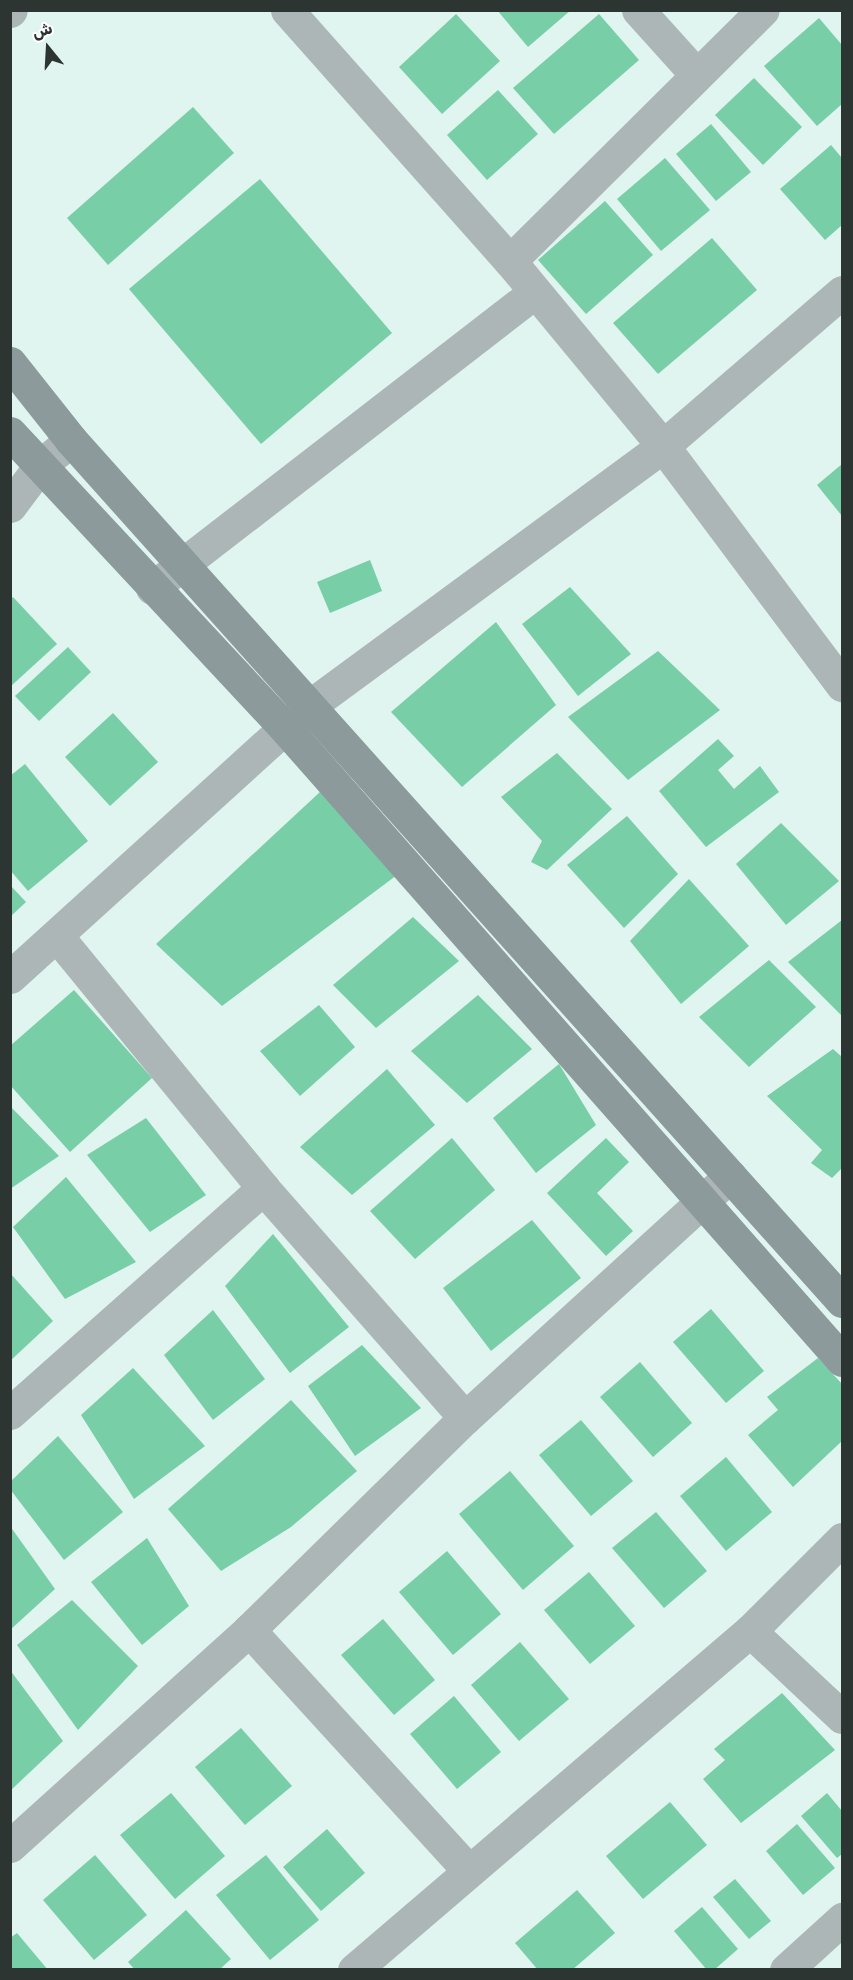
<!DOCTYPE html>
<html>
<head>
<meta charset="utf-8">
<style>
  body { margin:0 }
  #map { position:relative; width:853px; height:1980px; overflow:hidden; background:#e0f4f0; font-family:Rubik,Cairo,sans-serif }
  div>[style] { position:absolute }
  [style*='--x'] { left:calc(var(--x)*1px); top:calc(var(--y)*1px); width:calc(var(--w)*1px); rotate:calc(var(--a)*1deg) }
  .building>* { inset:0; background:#78cea7 }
  .street>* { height:33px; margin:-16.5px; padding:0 16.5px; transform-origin:16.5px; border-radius:16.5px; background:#adb6b6 }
  .secondary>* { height:33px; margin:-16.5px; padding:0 16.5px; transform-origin:16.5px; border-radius:16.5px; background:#8d9a9b }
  span { translate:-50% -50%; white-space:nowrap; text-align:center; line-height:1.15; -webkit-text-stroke:4.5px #fff; paint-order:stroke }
  .frame { position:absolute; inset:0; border:12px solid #2d3533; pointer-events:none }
  .north { position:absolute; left:18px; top:18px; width:60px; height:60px; -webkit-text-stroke:4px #fff; paint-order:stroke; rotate:342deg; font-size:16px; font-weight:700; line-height:24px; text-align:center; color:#2d3533 }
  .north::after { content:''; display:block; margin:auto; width:21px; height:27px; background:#2d3533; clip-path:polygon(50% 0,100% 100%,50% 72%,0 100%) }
</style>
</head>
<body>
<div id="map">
  <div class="building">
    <div style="clip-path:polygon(497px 10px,571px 10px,528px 47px)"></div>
    <div style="clip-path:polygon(456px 14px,500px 61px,442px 114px,399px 67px)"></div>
    <div style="clip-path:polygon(599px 14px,639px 60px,554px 134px,513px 88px)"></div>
    <div style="clip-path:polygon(819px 18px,842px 45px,842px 104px,817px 126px,764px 66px)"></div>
    <div style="clip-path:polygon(754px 78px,802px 127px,763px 165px,715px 115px)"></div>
    <div style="clip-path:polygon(498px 90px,538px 134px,487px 180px,447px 135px)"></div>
    <div style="clip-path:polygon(193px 107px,234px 153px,108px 265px,67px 218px)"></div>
    <div style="clip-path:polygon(711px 124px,751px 172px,716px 201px,676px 154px)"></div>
    <div style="clip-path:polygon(831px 145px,842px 158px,842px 225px,825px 240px,780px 189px)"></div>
    <div style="clip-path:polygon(665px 158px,710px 210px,661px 251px,617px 199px)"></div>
    <div style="clip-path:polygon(260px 179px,392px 333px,261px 444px,129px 289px)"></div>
    <div style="clip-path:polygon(605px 201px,653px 255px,586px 314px,538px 260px)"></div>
    <div style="clip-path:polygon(712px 238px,757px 290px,658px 374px,613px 323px)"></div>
    <div style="clip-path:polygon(842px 464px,842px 516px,817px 485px)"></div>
    <div style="clip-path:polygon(370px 560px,382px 591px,330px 613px,317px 582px)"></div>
    <div style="clip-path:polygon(570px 587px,631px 654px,578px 696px,522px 624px)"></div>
    <div style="clip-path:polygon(13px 597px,57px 644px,10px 687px,10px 600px)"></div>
    <div style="clip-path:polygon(496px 622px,556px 705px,462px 787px,391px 712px)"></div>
    <div style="clip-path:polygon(68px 647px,91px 672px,39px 721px,15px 696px)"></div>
    <div style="clip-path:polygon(658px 651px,720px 710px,628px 780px,568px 717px)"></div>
    <div style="clip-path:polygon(113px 713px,158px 762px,110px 806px,65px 757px)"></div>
    <div style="clip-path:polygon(718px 739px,734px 756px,718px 770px,734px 789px,760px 766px,779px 792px,706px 847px,659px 791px)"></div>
    <div style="clip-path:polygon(557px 753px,612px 809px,547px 870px,531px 862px,542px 841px,501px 797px)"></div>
    <div style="clip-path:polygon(25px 764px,88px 841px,28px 891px,10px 870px,10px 776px)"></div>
    <div style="clip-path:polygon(320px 792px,397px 875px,222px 1006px,156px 944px)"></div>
    <div style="clip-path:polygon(627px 816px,678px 874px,624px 928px,567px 865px)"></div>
    <div style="clip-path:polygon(781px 823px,839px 881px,786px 925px,736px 864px)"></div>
    <div style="clip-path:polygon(689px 879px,749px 946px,681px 1004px,630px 941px)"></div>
    <div style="clip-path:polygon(10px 885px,26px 902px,10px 917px)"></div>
    <div style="clip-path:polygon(413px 917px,459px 961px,376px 1028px,333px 985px)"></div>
    <div style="clip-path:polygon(842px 920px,842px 1016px,788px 962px)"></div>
    <div style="clip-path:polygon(769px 960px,816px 1007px,749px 1067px,699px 1017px)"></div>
    <div style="clip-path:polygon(74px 990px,152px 1078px,70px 1152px,10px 1085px,10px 1046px)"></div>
    <div style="clip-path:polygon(478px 995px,532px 1049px,467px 1103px,411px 1051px)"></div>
    <div style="clip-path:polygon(319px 1005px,355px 1047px,300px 1096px,260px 1051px)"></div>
    <div style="clip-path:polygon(833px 1049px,842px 1057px,842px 1168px,832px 1178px,811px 1163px,822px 1150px,767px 1096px)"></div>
    <div style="clip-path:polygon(559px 1064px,596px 1125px,536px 1173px,493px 1118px)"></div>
    <div style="clip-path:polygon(387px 1069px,435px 1125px,352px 1195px,300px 1147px)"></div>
    <div style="clip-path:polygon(10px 1106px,59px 1156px,10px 1189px)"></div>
    <div style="clip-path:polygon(146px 1118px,206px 1195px,150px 1232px,87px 1155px)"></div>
    <div style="clip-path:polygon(452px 1138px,495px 1190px,415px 1259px,370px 1211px)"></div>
    <div style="clip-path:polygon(606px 1138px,629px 1162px,597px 1193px,633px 1231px,606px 1256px,547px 1193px)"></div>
    <div style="clip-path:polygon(66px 1177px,136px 1262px,65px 1299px,13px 1227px)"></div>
    <div style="clip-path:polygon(532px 1220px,581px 1278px,491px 1351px,443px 1288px)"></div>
    <div style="clip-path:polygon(273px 1234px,349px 1327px,290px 1373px,225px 1286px)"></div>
    <div style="clip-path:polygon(10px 1273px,53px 1321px,10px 1361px)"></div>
    <div style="clip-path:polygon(711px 1309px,764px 1371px,726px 1403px,673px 1342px)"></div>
    <div style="clip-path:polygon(213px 1310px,265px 1379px,213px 1420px,164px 1355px)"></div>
    <div style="clip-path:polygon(362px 1345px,421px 1408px,355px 1456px,308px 1386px)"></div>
    <div style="clip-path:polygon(818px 1358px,842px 1384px,842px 1441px,793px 1487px,748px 1435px,778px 1410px,767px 1397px)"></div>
    <div style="clip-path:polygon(640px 1362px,692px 1423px,653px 1457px,600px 1397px)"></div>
    <div style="clip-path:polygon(133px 1368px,205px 1446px,134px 1499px,81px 1415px)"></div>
    <div style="clip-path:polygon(291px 1400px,357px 1471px,291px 1527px,221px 1571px,168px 1509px)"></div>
    <div style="clip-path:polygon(581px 1420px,633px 1481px,591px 1516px,539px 1455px)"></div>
    <div style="clip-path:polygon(58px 1436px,123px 1512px,64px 1560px,10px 1489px,10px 1482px)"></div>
    <div style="clip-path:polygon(726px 1457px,772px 1512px,726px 1551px,680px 1496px)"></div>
    <div style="clip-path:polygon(510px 1471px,574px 1546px,523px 1590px,459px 1514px)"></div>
    <div style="clip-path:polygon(656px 1512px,707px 1571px,664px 1608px,612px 1548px)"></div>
    <div style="clip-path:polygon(10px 1526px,55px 1589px,10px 1630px)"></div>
    <div style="clip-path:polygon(147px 1538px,189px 1606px,142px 1645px,91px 1582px)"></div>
    <div style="clip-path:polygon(447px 1551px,501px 1614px,453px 1655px,399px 1592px)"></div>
    <div style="clip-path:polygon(589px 1572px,635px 1626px,590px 1664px,544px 1610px)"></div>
    <div style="clip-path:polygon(72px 1600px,138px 1666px,78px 1730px,17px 1645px)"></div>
    <div style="clip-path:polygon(383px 1619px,435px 1680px,394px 1715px,341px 1655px)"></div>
    <div style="clip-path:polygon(520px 1642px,569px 1699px,519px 1741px,471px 1685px)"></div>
    <div style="clip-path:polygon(10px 1670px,63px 1741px,10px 1791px)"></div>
    <div style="clip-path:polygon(782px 1693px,835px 1750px,741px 1823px,703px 1779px,725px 1760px,714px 1749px)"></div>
    <div style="clip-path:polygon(454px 1696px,501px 1752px,457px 1789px,410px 1734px)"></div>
    <div style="clip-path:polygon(241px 1728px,292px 1786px,245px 1825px,195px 1767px)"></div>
    <div style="clip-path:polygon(171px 1793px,225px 1856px,175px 1899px,120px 1835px)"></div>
    <div style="clip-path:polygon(827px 1793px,842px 1811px,842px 1854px,837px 1858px,801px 1816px)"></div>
    <div style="clip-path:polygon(670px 1802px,707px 1845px,643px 1899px,606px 1856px)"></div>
    <div style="clip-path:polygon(797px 1824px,835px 1868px,803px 1895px,766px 1851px)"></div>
    <div style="clip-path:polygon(327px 1829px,365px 1873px,321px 1911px,283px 1867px)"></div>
    <div style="clip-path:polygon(95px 1855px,147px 1915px,94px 1960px,43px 1900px)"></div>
    <div style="clip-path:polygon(266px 1855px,319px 1920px,270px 1960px,216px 1895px)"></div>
    <div style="clip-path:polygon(735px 1879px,771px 1921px,749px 1939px,713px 1897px)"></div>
    <div style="clip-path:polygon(577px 1890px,615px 1933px,572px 1970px,538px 1970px,515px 1943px)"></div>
    <div style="clip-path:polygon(702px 1907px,738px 1949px,714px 1970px,707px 1970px,674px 1931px)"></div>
    <div style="clip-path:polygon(186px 1910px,231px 1959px,219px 1970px,135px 1970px,128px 1962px)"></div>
    <div style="clip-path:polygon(17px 1933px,48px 1970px,10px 1970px,10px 1938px)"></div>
  </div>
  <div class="street">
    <div style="--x:287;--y:10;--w:336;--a:48.4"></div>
    <div style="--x:510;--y:261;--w:240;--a:50.4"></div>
    <div style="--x:663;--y:446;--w:299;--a:53.2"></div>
    <div style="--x:638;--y:10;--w:85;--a:47.9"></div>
    <div style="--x:10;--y:11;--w:1;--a:-45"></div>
    <div style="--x:510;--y:261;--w:356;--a:-44.8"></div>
    <div style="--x:10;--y:506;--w:50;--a:-53.1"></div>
    <div style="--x:40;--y:466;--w:40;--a:-40"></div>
    <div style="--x:152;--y:588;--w:484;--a:-37.7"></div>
    <div style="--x:57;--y:936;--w:325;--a:50.7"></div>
    <div style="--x:263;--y:1188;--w:306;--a:48.7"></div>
    <div style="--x:10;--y:977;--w:402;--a:-42.2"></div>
    <div style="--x:308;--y:707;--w:441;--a:-36.3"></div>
    <div style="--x:663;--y:446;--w:236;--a:-40.7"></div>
    <div style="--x:10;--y:1413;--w:339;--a:-41.6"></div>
    <div style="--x:249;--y:1630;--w:323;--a:47.6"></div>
    <div style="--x:750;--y:1631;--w:126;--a:43.1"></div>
    <div style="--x:10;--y:1846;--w:322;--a:-42.1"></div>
    <div style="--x:249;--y:1630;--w:303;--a:-44.5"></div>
    <div style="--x:465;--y:1418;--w:359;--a:-42.4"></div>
    <div style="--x:354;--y:1970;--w:521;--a:-40.57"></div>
    <div style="--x:750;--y:1631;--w:130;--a:-45"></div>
    <div style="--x:786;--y:1970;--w:76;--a:-42.3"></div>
  </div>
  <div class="secondary">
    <div style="--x:10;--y:363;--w:98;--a:51.6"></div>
    <div style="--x:71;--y:440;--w:1156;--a:48.16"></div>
    <div style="--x:10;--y:433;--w:405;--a:47"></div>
    <div style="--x:286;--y:729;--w:841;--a:48.62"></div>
  </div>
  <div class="frame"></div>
  <div class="north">ش</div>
</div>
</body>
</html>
